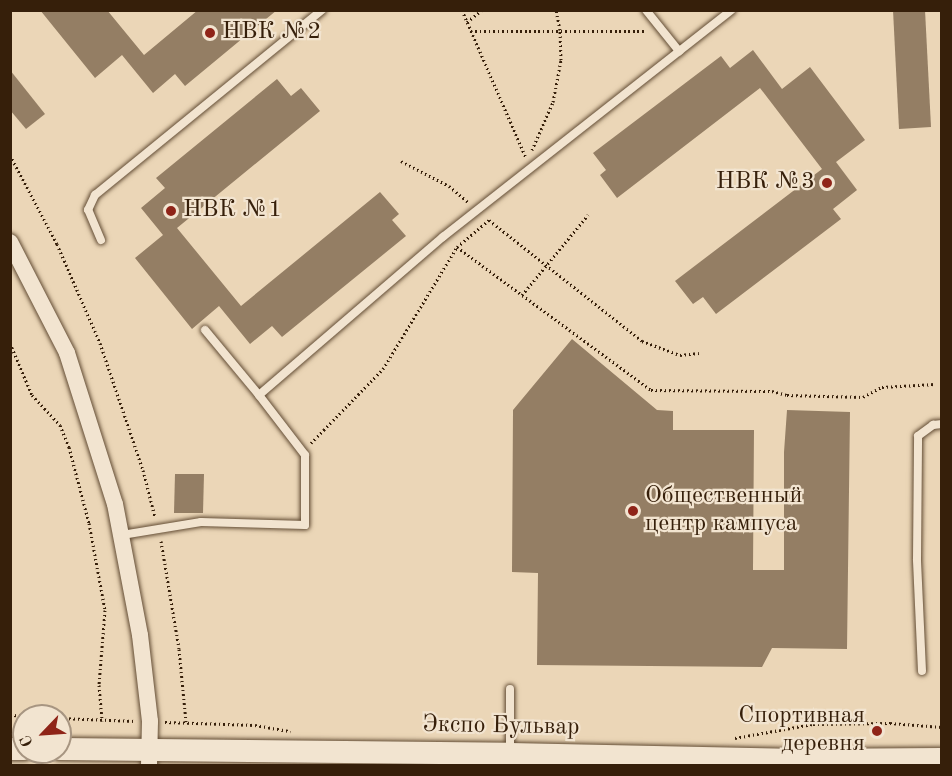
<!DOCTYPE html>
<html>
<head>
<meta charset="utf-8">
<style>
  body { margin:0 }
  #map { position:relative; width:952px; height:776px; overflow:hidden; background:#ebd6b7; font-family:"Old Standard TT",serif }
  div>[style] { position:absolute }
  [style*='--x'] { left:calc(var(--x)*1px); top:calc(var(--y)*1px); width:calc(var(--w)*1px); rotate:calc(var(--a)*1deg) }
  .building>* { inset:0; background:#947e64 }
  .path>* { height:3px; margin-top:-1.5px; transform-origin:0; background:repeating-linear-gradient(90deg,#361f0a 0 1.5px,transparent 0 4.5px) }
  .roads { filter:drop-shadow(0 0 2px #634d35) drop-shadow(0 0 2px #634d35) }
  .lane>* { height:8px; margin:-4px; padding:0 4px; transform-origin:4px; border-radius:4px; background:#f2e4d0 }
  .street>* { height:16px; margin:-8px; padding:0 8px; transform-origin:8px; border-radius:8px; background:#f2e4d0 }
  .secondary>* { height:22px; margin:-11px; padding:0 11px; transform-origin:11px; border-radius:11px; background:#f2e4d0 }
  .dots>* { width:16px; height:16px; translate:-50% -50%; box-sizing:border-box; border:3px solid #f2e4d0; border-radius:50% }
  span { translate:-50% -50%; white-space:nowrap; text-align:center; line-height:1.15; -webkit-text-stroke:4.5px #f2e4d0; paint-order:stroke }
  .poi-label { font-size:24px; color:#361f0a }
  .left { translate:0 -50%; text-align:left }
  .right { translate:-100% -50%; text-align:right }
  .street-label { font-size:24px; color:#361f0a }
  .frame { position:absolute; inset:0; border:12px solid #361f0a; pointer-events:none }
  .north { position:absolute; left:12px; top:704px; width:60px; height:60px; box-sizing:border-box; background:#f2e4d0; border:2px solid #a79581; border-radius:50%; rotate:245deg; font-size:16px; font-weight:700; line-height:24px; text-align:center; color:#361f0a }
  .north::after { content:''; display:block; margin:auto; width:21px; height:27px; background:#8f2418; clip-path:polygon(50% 0,100% 100%,50% 72%,0 100%) }
</style>
</head>
<body>
<div id="map">
  <div class="building">
    <div style="clip-path:polygon(40px 10px,107px 10px,144px 55px,198px 10px,277px 10px,185px 86px,175px 74px,153px 93px,122px 55px,95px 78px)"></div>
    <div style="clip-path:polygon(893px 10px,925px 10px,931px 127px,899px 129px)"></div>
    <div style="clip-path:polygon(753px 50px,782px 89px,810px 67px,865px 140px,836px 162px,857px 190px,833px 209px,841px 219px,716px 314px,703px 297px,693px 304px,675px 281px,822px 169px,760px 88px,617px 198px,600px 175px,606px 170px,593px 153px,721px 56px,730px 68px)"></div>
    <div style="clip-path:polygon(10px 70px,45px 114px,26px 129px,10px 110px)"></div>
    <div style="clip-path:polygon(277px 79px,291px 96px,301px 88px,320px 111px,177px 228px,241px 306px,380px 192px,399px 214px,392px 220px,406px 236px,282px 337px,272px 326px,250px 344px,219px 306px,192px 329px,135px 258px,163px 235px,141px 208px,165px 188px,156px 178px)"></div>
    <div style="clip-path:polygon(572px 339px,657px 410px,673px 411px,673px 430px,754px 430px,753px 570px,784px 570px,784px 452px,787px 410px,850px 412px,847px 649px,772px 648px,762px 667px,537px 665px,538px 573px,512px 572px,513px 410px)"></div>
    <div style="clip-path:polygon(175px 474px,204px 474px,203px 513px,174px 513px)"></div>
  </div>
  <div class="path">
    <div style="--x:462;--y:10;--w:161;--a:66.6"></div>
    <div style="--x:467;--y:22;--w:19;--a:-39"></div>
    <div style="--x:471;--y:31;--w:175;--a:0"></div>
    <div style="--x:532;--y:150;--w:52;--a:-66.4"></div>
    <div style="--x:553;--y:102;--w:43;--a:-79.2"></div>
    <div style="--x:561;--y:60;--w:30;--a:-92"></div>
    <div style="--x:560;--y:30;--w:20;--a:-101"></div>
    <div style="--x:10;--y:155;--w:101;--a:62.2"></div>
    <div style="--x:57;--y:244;--w:108;--a:66.5"></div>
    <div style="--x:100;--y:343;--w:134;--a:71.3"></div>
    <div style="--x:143;--y:470;--w:49;--a:75.7"></div>
    <div style="--x:401;--y:161;--w:54;--a:27.5"></div>
    <div style="--x:449;--y:186;--w:25;--a:40"></div>
    <div style="--x:457;--y:247;--w:241;--a:36.4"></div>
    <div style="--x:651;--y:390;--w:121;--a:0.5"></div>
    <div style="--x:772;--y:391;--w:16;--a:15"></div>
    <div style="--x:787;--y:395;--w:76;--a:1.5"></div>
    <div style="--x:863;--y:397;--w:21;--a:-28"></div>
    <div style="--x:882;--y:387;--w:53;--a:-3.2"></div>
    <div style="--x:522;--y:295;--w:104;--a:-50.5"></div>
    <div style="--x:10;--y:343;--w:56;--a:67.1"></div>
    <div style="--x:32;--y:395;--w:41;--a:47"></div>
    <div style="--x:60;--y:425;--w:24;--a:68"></div>
    <div style="--x:69;--y:447;--w:79;--a:75.3"></div>
    <div style="--x:89;--y:523;--w:88;--a:79.6"></div>
    <div style="--x:105;--y:610;--w:75;--a:94.6"></div>
    <div style="--x:99;--y:685;--w:36;--a:85"></div>
    <div style="--x:311;--y:443;--w:103;--a:-45.8"></div>
    <div style="--x:383;--y:369;--w:143;--a:-58.8"></div>
    <div style="--x:457;--y:247;--w:42;--a:-40.2"></div>
    <div style="--x:489;--y:220;--w:195;--a:38.3"></div>
    <div style="--x:642;--y:341;--w:40;--a:20.2"></div>
    <div style="--x:680;--y:355;--w:19;--a:-6"></div>
    <div style="--x:161;--y:541;--w:109;--a:80.5"></div>
    <div style="--x:179;--y:649;--w:73;--a:84.5"></div>
    <div style="--x:10;--y:715;--w:25;--a:2"></div>
    <div style="--x:60;--y:718;--w:75;--a:2.3"></div>
    <div style="--x:165;--y:722;--w:90;--a:1.9"></div>
    <div style="--x:255;--y:725;--w:36;--a:10"></div>
    <div style="--x:735;--y:738;--w:79;--a:-10.2"></div>
    <div style="--x:813;--y:724;--w:77;--a:-0.7"></div>
    <div style="--x:890;--y:723;--w:52;--a:4.4"></div>
  </div>
  <div class="roads">
    <div class="lane">
      <div style="--x:646;--y:10;--w:53;--a:51.2"></div>
      <div style="--x:101;--y:240;--w:33;--a:-113"></div>
      <div style="--x:88;--y:210;--w:17;--a:-65"></div>
      <div style="--x:95;--y:195;--w:293;--a:-39.2"></div>
      <div style="--x:205;--y:330;--w:85;--a:50.3"></div>
      <div style="--x:122;--y:535;--w:80;--a:-9.3"></div>
      <div style="--x:201;--y:522;--w:104;--a:1.7"></div>
      <div style="--x:305;--y:525;--w:70;--a:-90"></div>
      <div style="--x:305;--y:455;--w:76;--a:-127.5"></div>
      <div style="--x:259;--y:395;--w:243;--a:-40.7"></div>
      <div style="--x:443;--y:237;--w:367;--a:-38.2"></div>
      <div style="--x:922;--y:671;--w:112;--a:-92.6"></div>
      <div style="--x:917;--y:559;--w:123;--a:-89.5"></div>
      <div style="--x:918;--y:436;--w:19;--a:-36"></div>
      <div style="--x:933;--y:425;--w:9;--a:-6"></div>
      <div style="--x:510;--y:689;--w:64;--a:90"></div>
    </div>
    <div class="street">
      <div style="--x:10;--y:242;--w:125;--a:62.8"></div>
      <div style="--x:67;--y:353;--w:158;--a:72.4"></div>
      <div style="--x:115;--y:504;--w:133;--a:79.2"></div>
      <div style="--x:140;--y:635;--w:87;--a:83.4"></div>
      <div style="--x:150;--y:721;--w:45;--a:91.3"></div>
    </div>
    <div class="secondary">
      <div style="--x:10;--y:749;--w:14;--a:0"></div>
      <div style="--x:60;--y:749;--w:450;--a:0.6"></div>
      <div style="--x:510;--y:754;--w:289;--a:1.2"></div>
      <div style="--x:799;--y:760;--w:143;--a:-0.4"></div>
    </div>
  </div>
  <div class="dots">
    <div style="left:210px;top:33px;background:#8f2418"></div>
    <div style="left:827px;top:183px;background:#8f2418"></div>
    <div style="left:171px;top:211px;background:#8f2418"></div>
    <div style="left:633px;top:511px;background:#8f2418"></div>
    <div style="left:877px;top:731px;background:#8f2418"></div>
  </div>
  <div class="poi-label">
    <span class="left" style="left:222px;top:33px">НВК №2</span>
    <span class="right" style="left:815px;top:183px">НВК №3</span>
    <span class="left" style="left:183px;top:211px">НВК №1</span>
    <span class="left" style="left:645px;top:511px">Общественный<br>центр кампуса</span>
    <span class="right" style="left:865px;top:731px">Спортивная<br>деревня</span>
  </div>
  <div class="street-label">
    <span style="left:501px;top:727px;rotate:1deg">Экспо Бульвар</span>
  </div>
  <div class="frame"></div>
  <div class="north">С</div>
</div>
</body>
</html>
